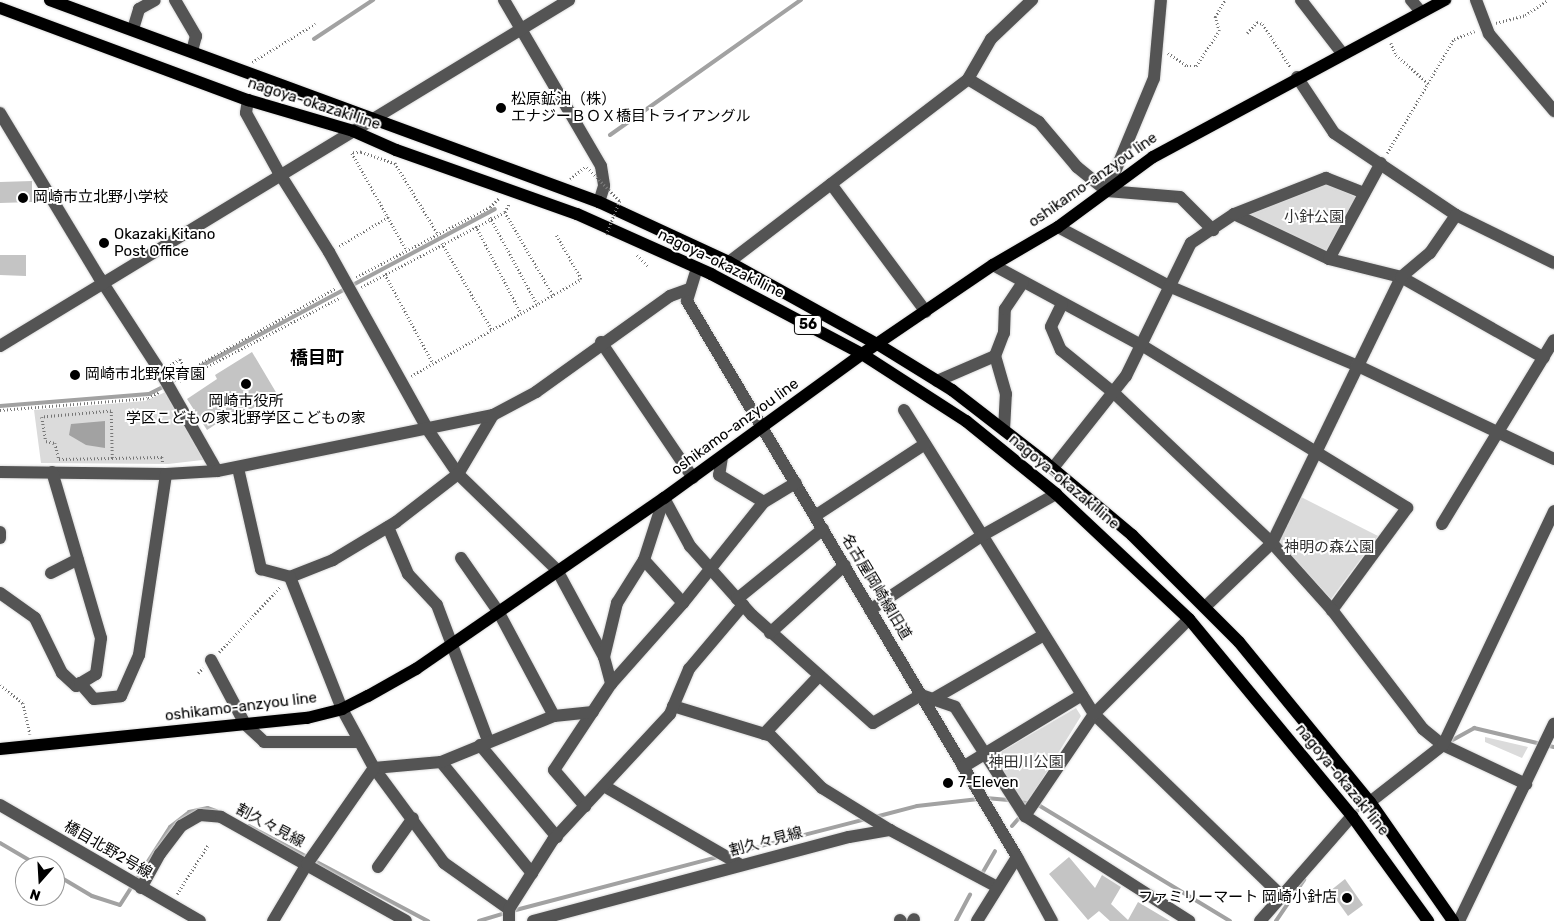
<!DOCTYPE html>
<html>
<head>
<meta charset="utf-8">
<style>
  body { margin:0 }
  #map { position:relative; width:1554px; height:921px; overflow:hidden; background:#fff; font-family:Rubik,"Noto Sans JP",sans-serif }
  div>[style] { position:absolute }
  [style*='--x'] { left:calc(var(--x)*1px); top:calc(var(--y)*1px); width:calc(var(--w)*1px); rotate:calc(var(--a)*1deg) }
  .green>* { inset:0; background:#dbdbdb }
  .water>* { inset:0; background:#a2a2a2 }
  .stream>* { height:4px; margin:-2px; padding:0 2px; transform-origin:2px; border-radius:2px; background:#a2a2a2 }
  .building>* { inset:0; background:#c4c4c4 }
  .path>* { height:2.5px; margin-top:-1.25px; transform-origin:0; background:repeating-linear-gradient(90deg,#767676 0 1px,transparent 0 3.5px) }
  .roads { filter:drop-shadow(0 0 1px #dbdbdb) drop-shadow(0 0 1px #dbdbdb) }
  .minor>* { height:12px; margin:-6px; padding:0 6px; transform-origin:6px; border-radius:6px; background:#545454 }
  .major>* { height:12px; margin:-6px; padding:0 6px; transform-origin:6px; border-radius:6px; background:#000 }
  .path-bridge>* { height:2.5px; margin-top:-1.25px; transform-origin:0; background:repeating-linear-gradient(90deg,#767676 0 1px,transparent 0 3.5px) }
  .dots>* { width:14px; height:14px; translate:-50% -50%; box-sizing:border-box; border:2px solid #fff; border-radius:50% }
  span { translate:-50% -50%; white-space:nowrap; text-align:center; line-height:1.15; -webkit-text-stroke:4px #fff; paint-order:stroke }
  .shield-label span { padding:1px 4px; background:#fff; border:1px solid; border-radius:4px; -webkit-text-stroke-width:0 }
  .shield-label { font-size:14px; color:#000; font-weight:700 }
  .poi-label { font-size:15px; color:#000 }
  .left { translate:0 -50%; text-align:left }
  .right { translate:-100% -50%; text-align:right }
  .street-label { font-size:15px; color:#000 }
  .park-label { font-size:15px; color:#323232 }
  .quarter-label { font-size:18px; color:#000; font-weight:700 }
  .north { position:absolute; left:15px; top:856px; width:50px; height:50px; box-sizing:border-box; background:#fff; border:1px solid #999; border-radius:50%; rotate:199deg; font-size:14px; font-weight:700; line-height:20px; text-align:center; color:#000 }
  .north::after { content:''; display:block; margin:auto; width:18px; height:22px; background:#000; clip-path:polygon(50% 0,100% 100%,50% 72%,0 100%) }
</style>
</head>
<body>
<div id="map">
  <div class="green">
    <div style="clip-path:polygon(1325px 183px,1356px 197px,1326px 256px,1248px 214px)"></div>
    <div style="clip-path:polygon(168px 391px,211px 459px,168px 464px,41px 463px,34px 410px,145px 401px)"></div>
    <div style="clip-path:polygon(1301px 497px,1378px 536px,1331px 599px,1278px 542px)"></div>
    <div style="clip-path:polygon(1076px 708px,1081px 716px,1025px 807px,994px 756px)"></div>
    <div style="clip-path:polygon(1485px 737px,1528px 747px,1522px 758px,1485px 742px)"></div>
  </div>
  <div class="water">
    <div style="clip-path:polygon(105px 421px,105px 448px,86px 445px,69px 435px,71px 424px)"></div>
  </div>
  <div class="stream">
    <div style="--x:314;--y:39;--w:71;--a:-33.5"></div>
    <div style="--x:610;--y:135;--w:234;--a:-35.3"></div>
    <div style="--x:171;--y:382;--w:367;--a:-28.1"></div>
    <div style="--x:0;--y:406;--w:149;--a:-4.6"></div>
    <div style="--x:149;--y:394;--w:16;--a:-27"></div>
    <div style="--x:1449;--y:742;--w:29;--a:-29"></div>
    <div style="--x:1474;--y:728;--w:82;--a:13.4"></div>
    <div style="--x:986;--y:798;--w:25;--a:5"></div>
    <div style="--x:1020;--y:802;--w:20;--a:11"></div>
    <div style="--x:1040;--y:806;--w:222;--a:31.2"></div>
    <div style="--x:1353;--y:814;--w:18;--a:-38"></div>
    <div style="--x:875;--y:817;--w:43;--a:-14.7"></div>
    <div style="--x:917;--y:806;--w:62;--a:-6.4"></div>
    <div style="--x:249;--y:826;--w:203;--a:28"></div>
    <div style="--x:1012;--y:826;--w:9;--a:-49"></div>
    <div style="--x:0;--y:843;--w:45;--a:30.5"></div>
    <div style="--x:730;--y:854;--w:140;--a:-14.4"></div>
    <div style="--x:983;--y:872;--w:24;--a:-60"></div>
    <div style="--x:55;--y:874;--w:43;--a:30.7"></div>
    <div style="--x:92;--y:896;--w:29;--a:18"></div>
    <div style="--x:120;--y:905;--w:93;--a:-57.3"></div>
    <div style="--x:170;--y:827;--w:24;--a:-38"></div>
    <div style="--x:189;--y:812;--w:19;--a:-12"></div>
    <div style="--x:208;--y:808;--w:9;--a:21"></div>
    <div style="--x:512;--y:911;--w:216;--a:-14.7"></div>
    <div style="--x:479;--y:921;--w:28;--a:-17"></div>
    <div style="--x:956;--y:921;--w:30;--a:-62"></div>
    <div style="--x:1276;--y:921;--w:50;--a:-55.7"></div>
  </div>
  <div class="building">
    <div style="clip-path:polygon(32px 181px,32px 202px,0 203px,0 182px)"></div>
    <div style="clip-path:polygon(0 255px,26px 255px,26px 276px,0 275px)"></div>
    <div style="clip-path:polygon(252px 352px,277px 394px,239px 416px,236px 411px,207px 430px,187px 399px,217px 379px,215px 375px)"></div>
    <div style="clip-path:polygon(1069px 857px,1095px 888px,1102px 875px,1121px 887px,1111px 904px,1128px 920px,1138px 902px,1170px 921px,1110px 921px,1099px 911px,1088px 920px,1049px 874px)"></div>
    <div style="clip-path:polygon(1345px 879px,1363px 905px,1348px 916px,1330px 891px)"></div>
  </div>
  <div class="path">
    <div style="--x:1496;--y:23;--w:30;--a:-15"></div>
    <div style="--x:1525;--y:15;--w:27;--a:-33"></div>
    <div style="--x:1247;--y:33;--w:15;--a:-48"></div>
    <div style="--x:1257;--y:22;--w:6;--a:18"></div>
    <div style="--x:1263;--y:24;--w:52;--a:57.5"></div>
    <div style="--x:1391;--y:43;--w:13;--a:67"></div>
    <div style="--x:1396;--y:55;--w:43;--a:41.2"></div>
    <div style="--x:1168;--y:53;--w:23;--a:34"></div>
    <div style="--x:1187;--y:66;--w:9;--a:0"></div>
    <div style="--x:1196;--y:66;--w:42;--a:-56.7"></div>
    <div style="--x:1219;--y:31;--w:15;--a:-106"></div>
    <div style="--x:1215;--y:17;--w:20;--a:-60"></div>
    <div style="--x:252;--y:62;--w:74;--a:-31.1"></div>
    <div style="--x:1387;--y:153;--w:132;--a:-59.6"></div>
    <div style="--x:1454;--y:39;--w:22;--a:-21"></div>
    <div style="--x:395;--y:163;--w:83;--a:58.8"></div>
    <div style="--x:395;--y:164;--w:36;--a:-161"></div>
    <div style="--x:361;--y:152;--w:9;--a:174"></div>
    <div style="--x:352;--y:153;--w:112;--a:60.7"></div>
    <div style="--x:570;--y:179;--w:21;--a:-39"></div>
    <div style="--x:505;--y:212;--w:96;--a:60"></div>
    <div style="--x:490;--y:217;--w:99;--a:61.6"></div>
    <div style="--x:476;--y:226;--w:98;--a:62.7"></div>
    <div style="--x:442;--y:243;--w:100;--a:60.1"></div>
    <div style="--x:339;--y:246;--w:57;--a:-30.6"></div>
    <div style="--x:637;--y:255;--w:16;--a:45"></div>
    <div style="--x:385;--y:274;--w:101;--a:61.7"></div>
    <div style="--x:356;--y:277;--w:151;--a:-27.6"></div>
    <div style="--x:490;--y:207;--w:13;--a:-45"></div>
    <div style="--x:361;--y:287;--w:162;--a:-27.5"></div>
    <div style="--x:505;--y:212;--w:10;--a:-66"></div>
    <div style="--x:170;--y:365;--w:12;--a:-31"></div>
    <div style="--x:180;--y:359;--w:14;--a:60"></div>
    <div style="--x:187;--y:371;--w:171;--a:-29.1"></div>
    <div style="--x:411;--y:376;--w:196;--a:-29.7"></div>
    <div style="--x:581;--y:279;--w:51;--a:-119.6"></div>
    <div style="--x:179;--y:381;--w:182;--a:-27.4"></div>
    <div style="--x:0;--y:410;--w:148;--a:-4.6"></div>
    <div style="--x:148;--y:398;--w:13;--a:-29"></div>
    <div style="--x:112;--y:458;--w:47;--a:-91.2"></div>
    <div style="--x:111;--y:411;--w:69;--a:175"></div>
    <div style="--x:42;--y:417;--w:24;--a:81"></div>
    <div style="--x:46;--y:441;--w:9;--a:13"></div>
    <div style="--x:55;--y:443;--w:16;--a:76"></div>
    <div style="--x:59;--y:459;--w:53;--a:-1.1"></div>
    <div style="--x:112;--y:458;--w:50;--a:-1.1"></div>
    <div style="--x:162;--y:457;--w:6;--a:81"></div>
    <div style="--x:219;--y:652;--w:89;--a:-46.8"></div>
    <div style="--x:198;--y:673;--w:7;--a:-45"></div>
    <div style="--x:0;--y:685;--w:29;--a:38"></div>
    <div style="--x:23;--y:703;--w:32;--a:77"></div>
    <div style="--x:177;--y:894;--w:58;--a:-57.7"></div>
  </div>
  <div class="roads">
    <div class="minor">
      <div style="--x:175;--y:0;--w:42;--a:59.7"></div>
      <div style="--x:196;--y:36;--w:16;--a:105"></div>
      <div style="--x:504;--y:0;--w:192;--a:59.7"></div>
      <div style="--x:601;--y:166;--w:20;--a:81"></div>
      <div style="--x:604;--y:186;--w:17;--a:107"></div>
      <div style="--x:1301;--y:0;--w:67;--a:52.3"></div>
      <div style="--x:1411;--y:0;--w:16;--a:50"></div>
      <div style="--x:1476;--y:0;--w:36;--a:69"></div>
      <div style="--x:1489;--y:34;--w:101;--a:49.8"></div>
      <div style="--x:133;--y:29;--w:21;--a:-73"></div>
      <div style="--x:139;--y:9;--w:18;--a:-29"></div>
      <div style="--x:1297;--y:77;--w:67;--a:56.5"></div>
      <div style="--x:1334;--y:133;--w:147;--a:33.9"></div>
      <div style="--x:1456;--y:215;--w:109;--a:26.1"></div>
      <div style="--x:968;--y:79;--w:83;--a:31.2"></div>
      <div style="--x:1039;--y:122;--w:59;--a:49.8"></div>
      <div style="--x:1077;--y:167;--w:38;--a:39"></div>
      <div style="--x:1107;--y:191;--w:73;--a:4.7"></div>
      <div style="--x:1180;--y:197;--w:47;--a:45"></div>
      <div style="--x:248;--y:100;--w:13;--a:99"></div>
      <div style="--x:246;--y:113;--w:66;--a:61.1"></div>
      <div style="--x:278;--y:171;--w:96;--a:57.8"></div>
      <div style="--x:329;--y:252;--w:204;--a:60.9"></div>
      <div style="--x:428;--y:430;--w:53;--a:55.7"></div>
      <div style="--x:458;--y:474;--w:138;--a:44.1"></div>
      <div style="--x:557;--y:570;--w:99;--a:61.6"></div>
      <div style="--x:604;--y:657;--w:28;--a:75"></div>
      <div style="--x:611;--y:684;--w:103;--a:123.5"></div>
      <div style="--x:554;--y:770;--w:48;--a:49.3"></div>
      <div style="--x:0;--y:113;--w:192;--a:58.9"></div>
      <div style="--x:99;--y:277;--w:112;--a:57"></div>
      <div style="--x:160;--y:371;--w:115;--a:60.3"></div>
      <div style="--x:831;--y:184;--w:159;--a:53.4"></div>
      <div style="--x:1107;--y:191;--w:122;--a:-67.4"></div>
      <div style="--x:1154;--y:78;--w:78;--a:-84.9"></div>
      <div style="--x:1234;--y:214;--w:105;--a:25.3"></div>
      <div style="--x:1329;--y:259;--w:74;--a:14"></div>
      <div style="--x:1401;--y:277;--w:164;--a:29.5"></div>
      <div style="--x:1058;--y:227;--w:128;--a:28"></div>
      <div style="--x:1171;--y:287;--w:201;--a:22.9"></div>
      <div style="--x:1356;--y:365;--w:219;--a:25.4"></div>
      <div style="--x:1329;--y:259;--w:109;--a:-61.6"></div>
      <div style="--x:729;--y:262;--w:301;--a:-37.4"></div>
      <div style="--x:968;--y:79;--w:46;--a:-60.1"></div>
      <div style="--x:991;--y:39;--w:57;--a:-43.6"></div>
      <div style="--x:993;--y:265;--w:170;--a:28.4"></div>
      <div style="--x:1143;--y:346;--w:310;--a:31.5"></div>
      <div style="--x:1407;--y:508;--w:127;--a:126.3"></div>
      <div style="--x:697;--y:268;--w:34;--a:107"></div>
      <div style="--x:687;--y:301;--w:647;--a:59.31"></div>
      <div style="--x:1017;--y:857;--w:73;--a:61.3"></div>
      <div style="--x:1062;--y:304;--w:25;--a:116"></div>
      <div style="--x:1051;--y:327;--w:25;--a:67"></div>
      <div style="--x:1061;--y:350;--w:68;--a:39.1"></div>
      <div style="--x:1114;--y:393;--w:218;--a:43.5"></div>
      <div style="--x:1272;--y:543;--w:90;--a:48.2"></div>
      <div style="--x:1332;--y:610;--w:150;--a:52.6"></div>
      <div style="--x:1423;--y:729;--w:26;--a:39"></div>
      <div style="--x:1443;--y:745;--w:92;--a:25.2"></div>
      <div style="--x:601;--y:342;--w:164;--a:55.9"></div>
      <div style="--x:0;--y:346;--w:666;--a:-31.3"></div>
      <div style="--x:937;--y:381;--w:63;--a:-23.3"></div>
      <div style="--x:904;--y:410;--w:358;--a:58"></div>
      <div style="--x:1094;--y:714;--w:263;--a:44.1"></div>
      <div style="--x:493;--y:415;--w:69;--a:120.7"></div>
      <div style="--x:458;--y:474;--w:78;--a:142.3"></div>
      <div style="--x:396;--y:522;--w:74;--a:148.9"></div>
      <div style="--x:333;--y:560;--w:46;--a:158.4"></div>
      <div style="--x:290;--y:577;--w:142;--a:68.5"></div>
      <div style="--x:342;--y:709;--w:67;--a:61.5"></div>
      <div style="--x:374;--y:768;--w:118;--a:53.6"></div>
      <div style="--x:444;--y:863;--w:80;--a:35.3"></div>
      <div style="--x:1004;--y:430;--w:36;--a:-87"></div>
      <div style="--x:1006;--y:394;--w:40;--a:-106"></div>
      <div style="--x:995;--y:356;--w:25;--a:-69"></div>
      <div style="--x:1004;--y:333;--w:24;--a:-88"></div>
      <div style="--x:1005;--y:309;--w:32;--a:-56"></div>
      <div style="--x:722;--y:457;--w:18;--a:99"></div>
      <div style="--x:719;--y:475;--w:52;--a:31"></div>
      <div style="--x:238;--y:468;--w:104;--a:77.2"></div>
      <div style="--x:261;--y:569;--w:30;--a:15"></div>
      <div style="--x:1053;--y:468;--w:117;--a:-51.6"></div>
      <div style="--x:1126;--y:376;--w:148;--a:-64"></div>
      <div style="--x:1191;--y:243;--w:52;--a:-34"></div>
      <div style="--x:1234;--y:214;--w:99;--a:-21.4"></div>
      <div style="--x:1326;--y:178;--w:41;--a:21.5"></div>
      <div style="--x:0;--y:472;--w:166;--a:0.7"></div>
      <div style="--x:166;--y:474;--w:51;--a:-3.4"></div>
      <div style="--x:217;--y:471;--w:282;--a:-11.5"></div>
      <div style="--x:493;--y:415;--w:49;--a:-28.1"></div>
      <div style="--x:536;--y:392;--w:165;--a:-35.6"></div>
      <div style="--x:670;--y:296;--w:20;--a:-20"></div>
      <div style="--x:664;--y:498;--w:55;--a:61.6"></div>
      <div style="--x:690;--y:546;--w:93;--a:48.1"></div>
      <div style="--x:752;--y:615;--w:162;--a:41.8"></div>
      <div style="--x:873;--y:723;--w:56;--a:-30.3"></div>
      <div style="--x:921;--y:695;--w:36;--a:19"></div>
      <div style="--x:955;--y:707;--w:130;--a:57.3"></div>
      <div style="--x:1025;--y:816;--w:195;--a:32.6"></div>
      <div style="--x:815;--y:516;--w:131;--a:-33.2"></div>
      <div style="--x:1442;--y:524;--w:215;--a:-58.7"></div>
      <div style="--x:388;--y:527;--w:51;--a:66.9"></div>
      <div style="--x:408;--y:574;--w:42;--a:46.9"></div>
      <div style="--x:437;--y:605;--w:145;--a:69.4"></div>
      <div style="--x:0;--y:532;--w:6;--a:90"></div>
      <div style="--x:461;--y:558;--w:65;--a:55.1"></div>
      <div style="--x:498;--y:611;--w:119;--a:61.9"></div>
      <div style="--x:51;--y:573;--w:30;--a:-27"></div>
      <div style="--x:0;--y:593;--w:43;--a:35.5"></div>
      <div style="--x:35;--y:618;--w:61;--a:63.9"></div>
      <div style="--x:62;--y:673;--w:19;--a:43"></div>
      <div style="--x:76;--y:686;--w:23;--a:-31"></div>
      <div style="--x:96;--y:674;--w:36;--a:-82"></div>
      <div style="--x:101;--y:638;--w:173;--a:-106.4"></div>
      <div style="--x:737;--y:599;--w:111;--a:-39.1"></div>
      <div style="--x:683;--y:603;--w:129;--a:-51.3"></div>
      <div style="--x:764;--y:502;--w:37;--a:-31"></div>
      <div style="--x:1205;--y:607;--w:93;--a:-43.7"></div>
      <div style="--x:1272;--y:543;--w:296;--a:-64.1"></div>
      <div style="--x:1401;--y:277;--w:38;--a:-40"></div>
      <div style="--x:1430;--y:253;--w:46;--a:-55.6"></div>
      <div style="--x:870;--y:610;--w:136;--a:-33.6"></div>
      <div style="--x:983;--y:535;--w:84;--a:-29.3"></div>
      <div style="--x:770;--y:633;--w:101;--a:-42.2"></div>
      <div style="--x:604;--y:657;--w:56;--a:-76.5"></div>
      <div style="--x:617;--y:603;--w:51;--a:-57.9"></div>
      <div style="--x:644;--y:560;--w:65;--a:-72.1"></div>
      <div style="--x:211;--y:660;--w:72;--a:62"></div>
      <div style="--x:245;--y:724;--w:26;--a:43"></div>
      <div style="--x:264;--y:742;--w:95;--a:0"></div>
      <div style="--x:80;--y:683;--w:21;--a:49"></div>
      <div style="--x:94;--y:699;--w:27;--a:-6"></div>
      <div style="--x:121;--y:696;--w:45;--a:-66.3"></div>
      <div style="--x:139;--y:655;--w:183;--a:-81.5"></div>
      <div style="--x:611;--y:684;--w:108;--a:-48.4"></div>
      <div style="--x:683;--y:603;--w:58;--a:-132.2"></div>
      <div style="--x:933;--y:699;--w:128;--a:-30"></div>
      <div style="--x:673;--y:706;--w:102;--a:17"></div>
      <div style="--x:771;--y:736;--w:73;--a:45.6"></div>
      <div style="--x:822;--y:788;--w:80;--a:31.7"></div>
      <div style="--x:890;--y:830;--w:121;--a:28"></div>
      <div style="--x:764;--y:734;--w:80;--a:-46.5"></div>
      <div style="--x:480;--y:745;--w:120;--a:50.1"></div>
      <div style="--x:441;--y:762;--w:144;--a:50.7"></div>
      <div style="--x:963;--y:767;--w:139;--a:-31.2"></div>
      <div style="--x:374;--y:768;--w:67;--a:-5.1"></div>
      <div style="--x:441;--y:762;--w:122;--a:-22.2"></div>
      <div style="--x:554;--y:716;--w:39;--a:-6"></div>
      <div style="--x:604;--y:786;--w:158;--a:30"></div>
      <div style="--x:1370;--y:802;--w:93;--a:-38"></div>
      <div style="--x:1443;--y:745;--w:259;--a:-64.6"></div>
      <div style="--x:0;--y:805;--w:231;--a:30.1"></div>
      <div style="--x:1025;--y:816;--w:123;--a:-55.9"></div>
      <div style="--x:1094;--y:714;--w:134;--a:-45"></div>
      <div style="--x:378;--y:867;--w:60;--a:-54.5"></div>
      <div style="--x:141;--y:888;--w:39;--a:-61"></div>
      <div style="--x:160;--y:854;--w:35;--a:-53"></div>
      <div style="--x:181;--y:826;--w:22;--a:-30"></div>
      <div style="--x:200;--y:815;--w:21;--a:5"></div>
      <div style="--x:221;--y:817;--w:212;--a:29.3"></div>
      <div style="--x:900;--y:920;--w:1;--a:45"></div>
      <div style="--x:273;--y:921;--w:66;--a:-59.2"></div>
      <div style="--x:307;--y:864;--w:117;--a:-55.1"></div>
      <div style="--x:509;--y:921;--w:12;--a:-90"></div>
      <div style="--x:509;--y:909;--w:82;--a:-57.5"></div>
      <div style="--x:553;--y:840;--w:172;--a:-47.1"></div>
      <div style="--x:670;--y:714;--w:49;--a:-67.1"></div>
      <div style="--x:689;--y:669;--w:84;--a:-49.8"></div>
      <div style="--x:533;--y:921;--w:327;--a:-14.9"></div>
      <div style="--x:849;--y:837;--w:42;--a:-9.7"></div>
      <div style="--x:913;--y:921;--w:2;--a:-63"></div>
      <div style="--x:977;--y:921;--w:75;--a:-58"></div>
      <div style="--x:1260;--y:921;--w:140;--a:-48.8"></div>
      <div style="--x:1459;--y:921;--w:219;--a:-64.3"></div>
    </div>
    <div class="major">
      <div style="--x:50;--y:0;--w:585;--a:20.2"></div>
      <div style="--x:599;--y:202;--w:143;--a:24.8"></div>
      <div style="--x:729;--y:262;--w:171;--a:29"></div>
      <div style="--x:879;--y:345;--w:86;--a:31.7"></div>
      <div style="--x:952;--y:390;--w:118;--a:37.7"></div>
      <div style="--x:1045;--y:462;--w:114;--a:40"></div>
      <div style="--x:1132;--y:535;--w:151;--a:45"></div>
      <div style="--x:1239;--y:642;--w:207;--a:50.7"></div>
      <div style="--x:1370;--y:802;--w:145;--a:55.1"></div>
      <div style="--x:0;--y:8;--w:265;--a:20.4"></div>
      <div style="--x:248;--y:100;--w:109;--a:16.4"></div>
      <div style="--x:353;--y:131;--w:47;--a:23.8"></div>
      <div style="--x:396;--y:150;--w:192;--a:19.5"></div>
      <div style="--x:577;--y:214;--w:147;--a:24.1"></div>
      <div style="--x:711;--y:274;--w:171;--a:27.9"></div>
      <div style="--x:862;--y:354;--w:124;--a:32.8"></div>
      <div style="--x:966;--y:421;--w:116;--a:39"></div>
      <div style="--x:1056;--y:494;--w:183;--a:43.2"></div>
      <div style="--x:1189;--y:619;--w:256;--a:50.4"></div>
      <div style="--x:1352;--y:816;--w:130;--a:54.1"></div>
      <div style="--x:0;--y:749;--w:309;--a:-5.8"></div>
      <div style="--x:307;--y:718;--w:36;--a:-14"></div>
      <div style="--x:342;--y:709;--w:29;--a:-27"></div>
      <div style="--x:368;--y:696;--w:55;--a:-29.4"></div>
      <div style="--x:416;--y:669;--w:301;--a:-34.6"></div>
      <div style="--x:664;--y:498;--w:245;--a:-36"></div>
      <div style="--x:862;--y:354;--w:158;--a:-34.2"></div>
      <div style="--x:993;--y:265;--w:75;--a:-30.3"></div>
      <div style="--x:1058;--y:227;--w:118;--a:-36.4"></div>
      <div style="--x:1153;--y:157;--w:332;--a:-28.3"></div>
    </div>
  </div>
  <div class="path-bridge">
    <div style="--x:587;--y:167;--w:47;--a:45.9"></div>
    <div style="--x:620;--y:201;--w:38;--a:112"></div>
  </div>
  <div class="dots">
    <div style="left:501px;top:108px;background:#000"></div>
    <div style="left:23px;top:198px;background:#000"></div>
    <div style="left:104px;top:243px;background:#000"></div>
    <div style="left:75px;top:375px;background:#000"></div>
    <div style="left:246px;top:384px;background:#000"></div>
    <div style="left:948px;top:783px;background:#000"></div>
    <div style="left:1347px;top:898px;background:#000"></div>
  </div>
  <div class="shield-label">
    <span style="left:808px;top:325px">56</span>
  </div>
  <div class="poi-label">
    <span class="left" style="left:511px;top:108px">松原鉱油（株）<br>エナジーＢＯＸ橋目トライアングル</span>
    <span class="left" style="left:33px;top:198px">岡崎市立北野小学校</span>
    <span class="left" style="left:114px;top:243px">Okazaki Kitano<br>Post Office</span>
    <span class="left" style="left:85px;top:375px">岡崎市北野保育園</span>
    <span style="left:246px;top:410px">岡崎市役所<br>学区こどもの家北野学区こどもの家</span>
    <span class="left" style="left:958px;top:783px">7-Eleven</span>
    <span class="right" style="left:1337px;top:898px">ファミリーマート 岡崎小針店</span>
  </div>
  <div class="street-label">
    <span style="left:314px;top:104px;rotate:18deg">nagoya-okazaki line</span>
    <span style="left:1093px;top:180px;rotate:-35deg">oshikamo-anzyou line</span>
    <span style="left:721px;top:264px;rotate:26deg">nagoya-okazaki line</span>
    <span style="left:735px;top:427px;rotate:-36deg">oshikamo-anzyou line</span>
    <span style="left:1064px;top:482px;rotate:40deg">nagoya-okazaki line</span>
    <span style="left:876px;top:587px;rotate:59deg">名古屋岡崎線旧道</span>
    <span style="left:241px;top:707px;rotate:-7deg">oshikamo-anzyou line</span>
    <span style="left:1342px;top:780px;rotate:51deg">nagoya-okazaki line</span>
    <span style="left:270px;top:826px;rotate:28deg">割久々見線</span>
    <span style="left:766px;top:842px;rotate:-15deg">割久々見線</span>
    <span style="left:108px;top:850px;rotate:30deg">橋目北野2号線</span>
  </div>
  <div class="park-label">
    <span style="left:1314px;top:218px">小針公園</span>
    <span style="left:1329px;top:548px">神明の森公園</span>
    <span style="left:1026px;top:763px">神田川公園</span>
  </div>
  <div class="quarter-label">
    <span style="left:317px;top:358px">橋目町</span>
  </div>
  <div class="north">N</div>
</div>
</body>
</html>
